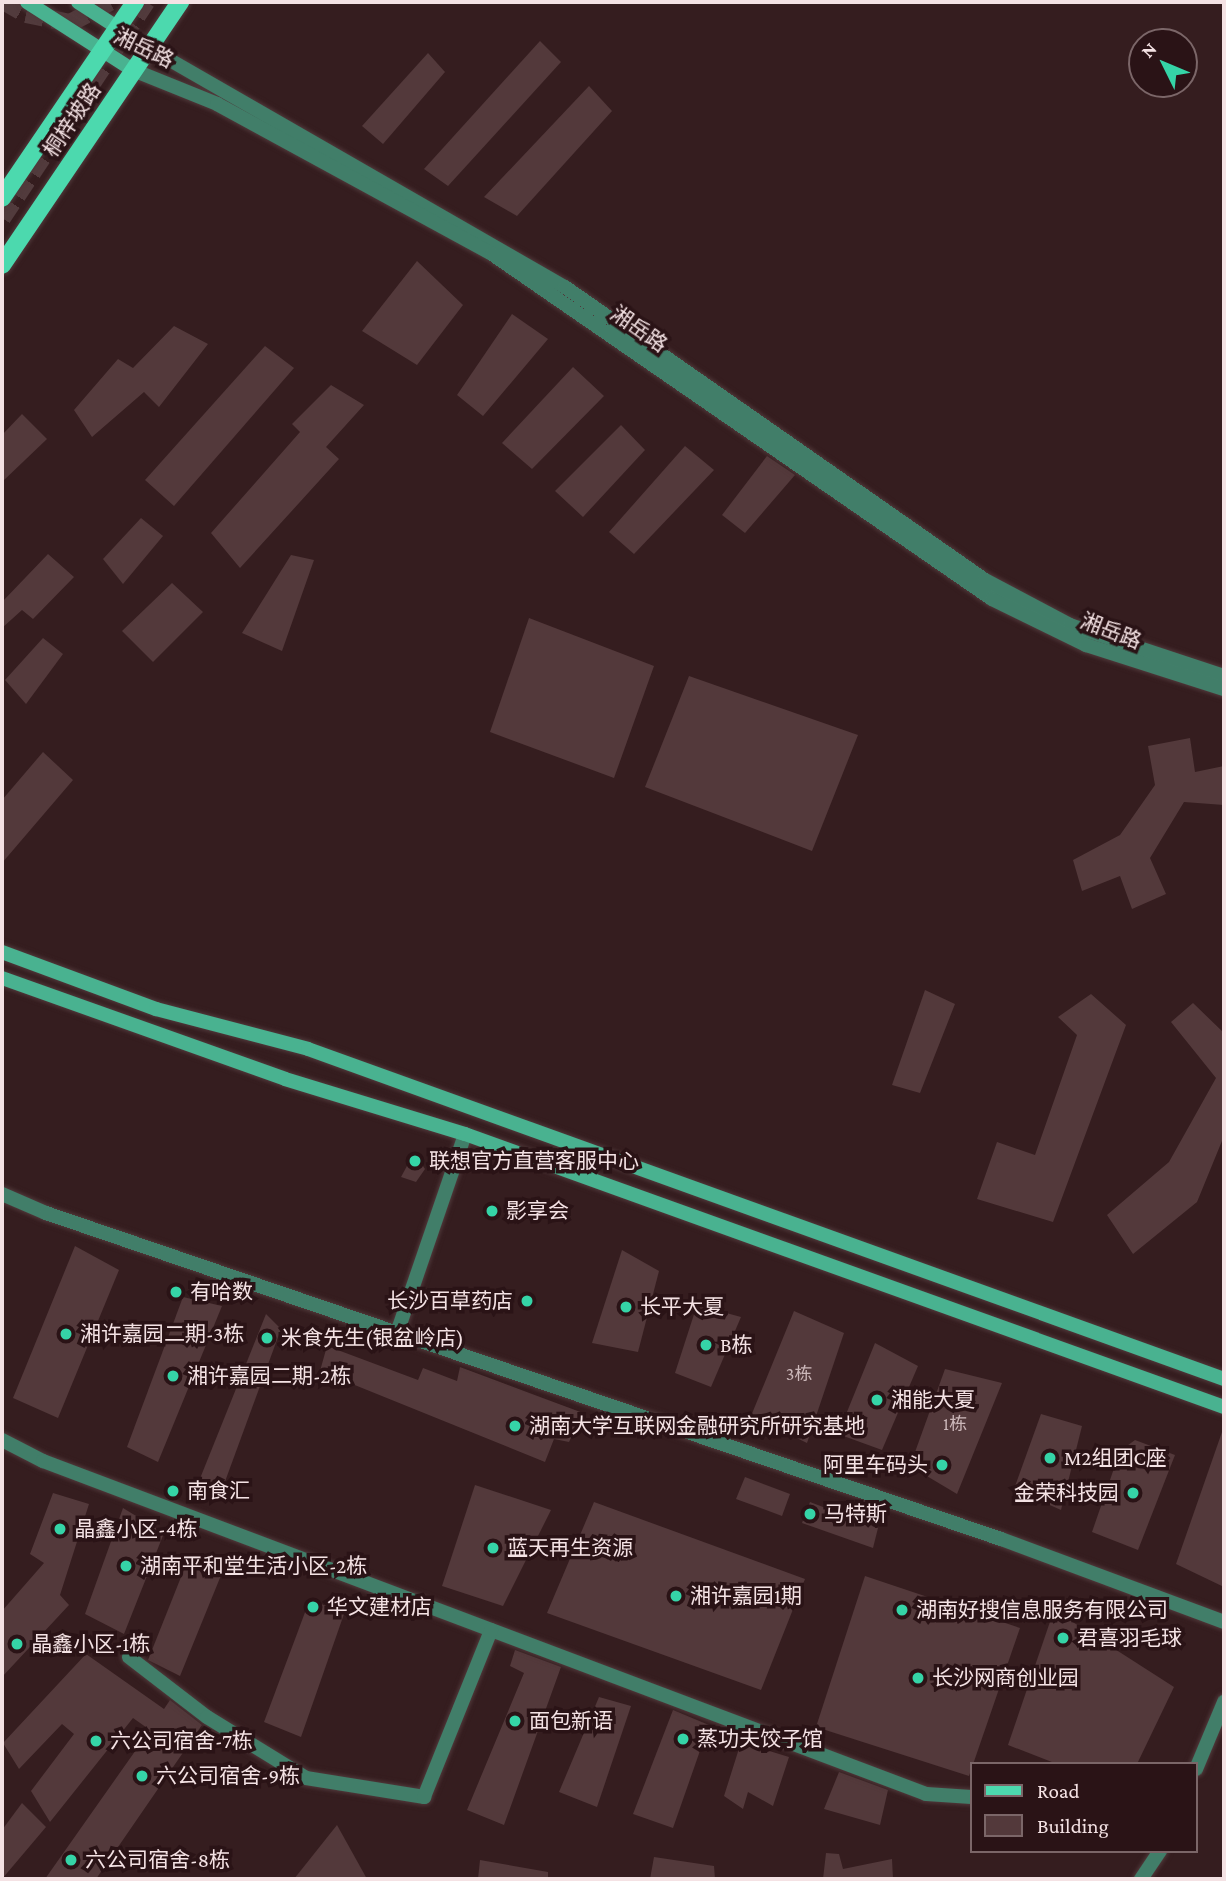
<!DOCTYPE html>
<html>
<head>
<meta charset="utf-8">
<style>
  body { margin:0 }
  #map { position:relative; width:1226px; height:1881px; overflow:hidden; background:#351d1f; font-family:"Crimson Pro","Noto Sans SC",serif }
  div>[style] { position:absolute }
  [style*='--x'] { left:calc(var(--x)*1px); top:calc(var(--y)*1px); width:calc(var(--w)*1px); rotate:calc(var(--a)*1deg) }
  .building>* { inset:0; background:#53393b }
  .primary-tunnel>* { height:18px; margin-top:-9px; transform-origin:0; background:repeating-linear-gradient(90deg,#523b3d 0 18px,transparent 0 27px) }
  .roads { filter:drop-shadow(0 0 2px #50393b) drop-shadow(0 0 2px #50393b) }
  .minor>* { height:14px; margin:-7px; padding:0 7px; transform-origin:7px; border-radius:7px; background:#417e69 }
  .tertiary>* { height:14px; margin:-7px; padding:0 7px; transform-origin:7px; border-radius:7px; background:#417e69 }
  .secondary>* { height:14px; margin:-7px; padding:0 7px; transform-origin:7px; border-radius:7px; background:#49b290 }
  .primary>* { height:18px; margin:-9px; padding:0 9px; transform-origin:9px; border-radius:9px; background:#4cd9ae }
  .dots>* { width:19px; height:19px; translate:-50% -50%; box-sizing:border-box; border:4px solid #2a1316; border-radius:50% }
  span { translate:-50% -50%; white-space:nowrap; text-align:center; line-height:1.15; -webkit-text-stroke:7px #2a1316; paint-order:stroke }
  .number-label { font-size:18px; color:#ccb8ba }
  .number-label span { -webkit-text-stroke-width:0 }
  .street-label { font-size:21px; color:#f4e2e4 }
  .poi-label { font-size:21px; color:#f4e2e4 }
  .left { translate:0 -50%; text-align:left }
  .right { translate:-100% -50%; text-align:right }
  .frame { position:absolute; inset:0; border:4px solid #f4e2e4; pointer-events:none }
  .legend { position:absolute; left:970px; top:1762px; width:228px; height:91px; box-sizing:border-box; background:#2a1316; border:2px solid #7b6668; margin:0; padding:9px 12px; list-style:none; font-size:21px; color:#f4e2e4 }
  .legend li { display:flex; align-items:center; gap:14px; height:35px }
  .legend b { width:35px; border:2px solid #7b6668 }
  .north { position:absolute; left:1128px; top:28px; width:70px; height:70px; box-sizing:border-box; background:#2a1316; border:2px solid #7b6668; border-radius:50%; rotate:313deg; font-size:19px; font-weight:700; line-height:28px; text-align:center; color:#f4e2e4 }
  .north::after { content:''; display:block; margin:auto; width:24px; height:32px; background:#35d4a7; clip-path:polygon(50% 0,100% 100%,50% 72%,0 100%) }
</style>
</head>
<body>
<div id="map">
  <div class="building">
    <div style="clip-path:polygon(540px 41px,561px 62px,448px 186px,424px 169px)"></div>
    <div style="clip-path:polygon(428px 53px,445px 72px,383px 144px,362px 126px)"></div>
    <div style="clip-path:polygon(589px 86px,612px 111px,517px 216px,484px 197px)"></div>
    <div style="clip-path:polygon(417px 261px,463px 305px,417px 365px,362px 331px)"></div>
    <div style="clip-path:polygon(512px 314px,548px 339px,483px 416px,457px 395px)"></div>
    <div style="clip-path:polygon(174px 326px,208px 344px,159px 407px,144px 392px,92px 437px,74px 410px,118px 359px,133px 368px)"></div>
    <div style="clip-path:polygon(265px 346px,294px 368px,174px 506px,145px 480px)"></div>
    <div style="clip-path:polygon(573px 367px,604px 396px,532px 469px,502px 443px)"></div>
    <div style="clip-path:polygon(331px 385px,364px 405px,326px 447px,339px 459px,240px 568px,211px 533px,300px 432px,292px 424px)"></div>
    <div style="clip-path:polygon(22px 414px,47px 439px,2px 482px,2px 435px)"></div>
    <div style="clip-path:polygon(621px 425px,645px 450px,583px 517px,555px 491px)"></div>
    <div style="clip-path:polygon(685px 446px,714px 470px,634px 554px,609px 532px)"></div>
    <div style="clip-path:polygon(767px 456px,795px 475px,745px 533px,722px 515px)"></div>
    <div style="clip-path:polygon(141px 518px,163px 536px,123px 584px,103px 559px)"></div>
    <div style="clip-path:polygon(48px 554px,74px 577px,33px 619px,22px 610px,2px 628px,2px 602px)"></div>
    <div style="clip-path:polygon(291px 555px,314px 560px,282px 651px,242px 633px)"></div>
    <div style="clip-path:polygon(172px 583px,203px 612px,153px 662px,122px 631px)"></div>
    <div style="clip-path:polygon(529px 618px,654px 666px,614px 778px,490px 732px)"></div>
    <div style="clip-path:polygon(43px 638px,63px 654px,26px 704px,5px 680px)"></div>
    <div style="clip-path:polygon(689px 676px,858px 735px,812px 851px,645px 787px)"></div>
    <div style="clip-path:polygon(1190px 738px,1195px 772px,1224px 766px,1224px 805px,1184px 802px,1150px 858px,1166px 894px,1132px 909px,1120px 876px,1082px 891px,1073px 860px,1120px 835px,1155px 785px,1148px 746px)"></div>
    <div style="clip-path:polygon(43px 752px,73px 780px,2px 863px,2px 800px)"></div>
    <div style="clip-path:polygon(925px 990px,955px 1004px,920px 1093px,892px 1085px)"></div>
    <div style="clip-path:polygon(1091px 994px,1126px 1025px,1053px 1222px,977px 1199px,997px 1142px,1035px 1155px,1077px 1035px,1058px 1017px)"></div>
    <div style="clip-path:polygon(1193px 1003px,1224px 1033px,1224px 1136px,1197px 1202px,1133px 1254px,1107px 1215px,1169px 1162px,1216px 1078px,1171px 1022px)"></div>
    <div style="clip-path:polygon(414px 1153px,425px 1169px,416px 1182px,401px 1177px)"></div>
    <div style="clip-path:polygon(75px 1246px,119px 1270px,58px 1418px,13px 1398px)"></div>
    <div style="clip-path:polygon(622px 1250px,659px 1271px,638px 1352px,592px 1343px)"></div>
    <div style="clip-path:polygon(183px 1297px,222px 1306px,158px 1462px,127px 1447px)"></div>
    <div style="clip-path:polygon(697px 1305px,741px 1317px,711px 1387px,675px 1373px)"></div>
    <div style="clip-path:polygon(794px 1311px,844px 1333px,807px 1443px,751px 1416px)"></div>
    <div style="clip-path:polygon(266px 1314px,281px 1329px,223px 1487px,199px 1481px)"></div>
    <div style="clip-path:polygon(875px 1343px,918px 1366px,882px 1450px,838px 1434px)"></div>
    <div style="clip-path:polygon(327px 1346px,418px 1380px,423px 1368px,457px 1381px,460px 1367px,583px 1413px,569px 1442px,554px 1439px,545px 1462px,320px 1371px)"></div>
    <div style="clip-path:polygon(945px 1369px,1002px 1383px,957px 1494px,910px 1466px)"></div>
    <div style="clip-path:polygon(1041px 1414px,1082px 1426px,1061px 1510px,1014px 1489px)"></div>
    <div style="clip-path:polygon(1222px 1432px,1224px 1433px,1224px 1587px,1176px 1564px)"></div>
    <div style="clip-path:polygon(1135px 1440px,1175px 1455px,1138px 1550px,1092px 1532px,1120px 1451px)"></div>
    <div style="clip-path:polygon(745px 1477px,790px 1494px,782px 1516px,736px 1499px)"></div>
    <div style="clip-path:polygon(475px 1485px,551px 1510px,503px 1606px,442px 1586px)"></div>
    <div style="clip-path:polygon(53px 1493px,89px 1504px,60px 1595px,69px 1605px,2px 1677px,2px 1611px,44px 1563px,30px 1554px)"></div>
    <div style="clip-path:polygon(594px 1502px,805px 1579px,761px 1690px,547px 1613px)"></div>
    <div style="clip-path:polygon(810px 1502px,878px 1528px,873px 1548px,802px 1523px)"></div>
    <div style="clip-path:polygon(123px 1508px,164px 1533px,124px 1634px,85px 1614px)"></div>
    <div style="clip-path:polygon(189px 1557px,224px 1568px,180px 1676px,148px 1660px)"></div>
    <div style="clip-path:polygon(865px 1576px,1020px 1628px,969px 1776px,816px 1727px)"></div>
    <div style="clip-path:polygon(310px 1599px,344px 1614px,301px 1737px,264px 1722px)"></div>
    <div style="clip-path:polygon(1054px 1610px,1174px 1687px,1137px 1764px,1057px 1764px,1008px 1745px)"></div>
    <div style="clip-path:polygon(515px 1650px,561px 1667px,504px 1825px,467px 1810px,524px 1673px,510px 1666px)"></div>
    <div style="clip-path:polygon(86px 1654px,164px 1709px,170px 1700px,202px 1725px,96px 1879px,45px 1879px,150px 1730px,133px 1718px,50px 1822px,31px 1791px,74px 1734px,62px 1724px,19px 1769px,3px 1743px)"></div>
    <div style="clip-path:polygon(599px 1697px,631px 1706px,597px 1807px,559px 1792px)"></div>
    <div style="clip-path:polygon(673px 1710px,709px 1725px,673px 1828px,633px 1814px)"></div>
    <div style="clip-path:polygon(742px 1739px,761px 1742px,763px 1749px,789px 1757px,773px 1806px,748px 1792px,743px 1809px,724px 1796px)"></div>
    <div style="clip-path:polygon(839px 1772px,888px 1790px,880px 1825px,824px 1809px)"></div>
    <div style="clip-path:polygon(22px 1803px,46px 1827px,2px 1879px,2px 1830px)"></div>
    <div style="clip-path:polygon(337px 1825px,367px 1879px,294px 1879px)"></div>
    <div style="clip-path:polygon(826px 1853px,839px 1854px,843px 1869px,892px 1859px,893px 1879px,823px 1879px)"></div>
    <div style="clip-path:polygon(654px 1857px,714px 1866px,715px 1879px,650px 1879px)"></div>
    <div style="clip-path:polygon(480px 1860px,548px 1872px,548px 1879px,478px 1879px)"></div>
  </div>
  <div class="primary-tunnel">
    <div style="--x:5;--y:2;--w:24;--a:30"></div>
    <div style="--x:26;--y:14;--w:45;--a:11.6"></div>
    <div style="--x:70;--y:23;--w:45;--a:-27.7"></div>
    <div style="--x:2;--y:218;--w:260;--a:-56.3"></div>
  </div>
  <div class="roads">
    <div class="minor">
      <div style="--x:2;--y:1194;--w:48;--a:23.4"></div>
      <div style="--x:46;--y:1213;--w:1009;--a:18.85"></div>
      <div style="--x:1001;--y:1539;--w:238;--a:20.4"></div>
      <div style="--x:397;--y:1333;--w:210;--a:-71.1"></div>
      <div style="--x:2;--y:1440;--w:46;--a:27.1"></div>
      <div style="--x:43;--y:1461;--w:944;--a:20.66"></div>
      <div style="--x:926;--y:1794;--w:46;--a:3.7"></div>
      <div style="--x:129;--y:1657;--w:98;--a:37.6"></div>
      <div style="--x:207;--y:1717;--w:116;--a:31.6"></div>
      <div style="--x:306;--y:1778;--w:120;--a:9.1"></div>
      <div style="--x:424;--y:1797;--w:180;--a:-68.1"></div>
      <div style="--x:1196;--y:1769;--w:73;--a:-67.3"></div>
      <div style="--x:1141;--y:1879;--w:34;--a:-56"></div>
    </div>
    <div class="tertiary">
      <div style="--x:149;--y:48;--w:480;--a:29.9"></div>
      <div style="--x:565;--y:287;--w:512;--a:34.9"></div>
      <div style="--x:985;--y:580;--w:96;--a:27.9"></div>
      <div style="--x:1070;--y:625;--w:162;--a:18.3"></div>
      <div style="--x:133;--y:70;--w:91;--a:22"></div>
      <div style="--x:217;--y:104;--w:313;--a:28.6"></div>
      <div style="--x:492;--y:254;--w:607;--a:34.61"></div>
      <div style="--x:992;--y:599;--w:105;--a:26.1"></div>
      <div style="--x:1086;--y:645;--w:145;--a:17.7"></div>
    </div>
    <div class="secondary">
      <div style="--x:27;--y:2;--w:126;--a:32.7"></div>
      <div style="--x:78;--y:2;--w:85;--a:32.9"></div>
      <div style="--x:2;--y:952;--w:164;--a:20.3"></div>
      <div style="--x:156;--y:1009;--w:157;--a:14.7"></div>
      <div style="--x:308;--y:1049;--w:974;--a:19.81"></div>
      <div style="--x:2;--y:978;--w:300;--a:19.6"></div>
      <div style="--x:285;--y:1079;--w:188;--a:17"></div>
      <div style="--x:465;--y:1134;--w:807;--a:19.78"></div>
    </div>
    <div class="primary">
      <div style="--x:2;--y:198;--w:237;--a:-55.8"></div>
      <div style="--x:2;--y:265;--w:318;--a:-55.9"></div>
    </div>
  </div>
  <div class="dots">
    <div style="left:415px;top:1161px;background:#35d4a7"></div>
    <div style="left:492px;top:1211px;background:#35d4a7"></div>
    <div style="left:176px;top:1292px;background:#35d4a7"></div>
    <div style="left:527px;top:1301px;background:#35d4a7"></div>
    <div style="left:626px;top:1307px;background:#35d4a7"></div>
    <div style="left:66px;top:1334px;background:#35d4a7"></div>
    <div style="left:267px;top:1338px;background:#35d4a7"></div>
    <div style="left:706px;top:1345px;background:#35d4a7"></div>
    <div style="left:173px;top:1376px;background:#35d4a7"></div>
    <div style="left:877px;top:1400px;background:#35d4a7"></div>
    <div style="left:515px;top:1426px;background:#35d4a7"></div>
    <div style="left:1050px;top:1458px;background:#35d4a7"></div>
    <div style="left:942px;top:1465px;background:#35d4a7"></div>
    <div style="left:173px;top:1491px;background:#35d4a7"></div>
    <div style="left:1133px;top:1493px;background:#35d4a7"></div>
    <div style="left:810px;top:1514px;background:#35d4a7"></div>
    <div style="left:60px;top:1529px;background:#35d4a7"></div>
    <div style="left:493px;top:1548px;background:#35d4a7"></div>
    <div style="left:126px;top:1566px;background:#35d4a7"></div>
    <div style="left:676px;top:1596px;background:#35d4a7"></div>
    <div style="left:313px;top:1607px;background:#35d4a7"></div>
    <div style="left:902px;top:1610px;background:#35d4a7"></div>
    <div style="left:1063px;top:1638px;background:#35d4a7"></div>
    <div style="left:17px;top:1644px;background:#35d4a7"></div>
    <div style="left:918px;top:1678px;background:#35d4a7"></div>
    <div style="left:515px;top:1721px;background:#35d4a7"></div>
    <div style="left:683px;top:1739px;background:#35d4a7"></div>
    <div style="left:96px;top:1741px;background:#35d4a7"></div>
    <div style="left:142px;top:1776px;background:#35d4a7"></div>
    <div style="left:71px;top:1860px;background:#35d4a7"></div>
  </div>
  <div class="number-label">
    <span style="left:799px;top:1374px">3栋</span>
    <span style="left:955px;top:1424px">1栋</span>
  </div>
  <div class="street-label">
    <span style="left:144px;top:48px;rotate:26deg">湘岳路</span>
    <span style="left:72px;top:120px;rotate:-56deg">桐梓坡路</span>
    <span style="left:639px;top:329px;rotate:35deg">湘岳路</span>
    <span style="left:1111px;top:631px;rotate:21deg">湘岳路</span>
  </div>
  <div class="poi-label">
    <span class="left" style="left:429px;top:1161px">联想官方直营客服中心</span>
    <span class="left" style="left:506px;top:1211px">影享会</span>
    <span class="left" style="left:190px;top:1292px">有哈数</span>
    <span class="right" style="left:513px;top:1301px">长沙百草药店</span>
    <span class="left" style="left:640px;top:1307px">长平大夏</span>
    <span class="left" style="left:80px;top:1334px">湘许嘉园二期-3栋</span>
    <span class="left" style="left:281px;top:1338px">米食先生(银盆岭店)</span>
    <span class="left" style="left:720px;top:1345px">B栋</span>
    <span class="left" style="left:187px;top:1376px">湘许嘉园二期-2栋</span>
    <span class="left" style="left:891px;top:1400px">湘能大夏</span>
    <span class="left" style="left:529px;top:1426px">湖南大学互联网金融研究所研究基地</span>
    <span class="left" style="left:1064px;top:1458px">M2组团C座</span>
    <span class="right" style="left:928px;top:1465px">阿里车码头</span>
    <span class="left" style="left:187px;top:1491px">南食汇</span>
    <span class="right" style="left:1119px;top:1493px">金荣科技园</span>
    <span class="left" style="left:824px;top:1514px">马特斯</span>
    <span class="left" style="left:74px;top:1529px">晶鑫小区-4栋</span>
    <span class="left" style="left:507px;top:1548px">蓝天再生资源</span>
    <span class="left" style="left:140px;top:1566px">湖南平和堂生活小区-2栋</span>
    <span class="left" style="left:690px;top:1596px">湘许嘉园1期</span>
    <span class="left" style="left:327px;top:1607px">华文建材店</span>
    <span class="left" style="left:916px;top:1610px">湖南好搜信息服务有限公司</span>
    <span class="left" style="left:1077px;top:1638px">君喜羽毛球</span>
    <span class="left" style="left:31px;top:1644px">晶鑫小区-1栋</span>
    <span class="left" style="left:932px;top:1678px">长沙网商创业园</span>
    <span class="left" style="left:529px;top:1721px">面包新语</span>
    <span class="left" style="left:697px;top:1739px">蒸功夫饺子馆</span>
    <span class="left" style="left:110px;top:1741px">六公司宿舍-7栋</span>
    <span class="left" style="left:156px;top:1776px">六公司宿舍-9栋</span>
    <span class="left" style="left:85px;top:1860px">六公司宿舍-8栋</span>
  </div>
  <div class="frame"></div>
  <ul class="legend">
  <li><b style="height:9px;background:#4cd9ae"></b>Road</li>
  <li><b style="height:19px;background:#53393b"></b>Building</li>
  </ul>
  <div class="north">N</div>
</div>
</body>
</html>
